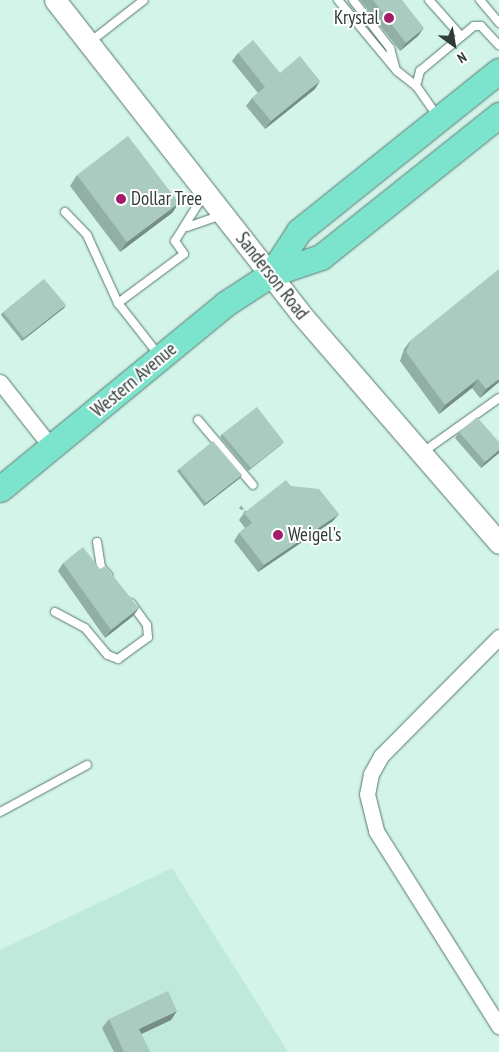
<!DOCTYPE html>
<html>
<head>
<meta charset="utf-8">
<style>
  body { margin:0 }
  #map { position:relative; width:499px; height:1052px; overflow:hidden; background:#d2f4e9; font-family:"PT Sans Narrow",sans-serif }
  div>[style] { position:absolute }
  [style*='--x'] { left:calc(var(--x)*1px); top:calc(var(--y)*1px); width:calc(var(--w)*1px); rotate:calc(var(--a)*1deg) }
  .built>* { inset:0; background:#bfe9db }
  .path>* { height:3px; margin-top:-1.5px; transform-origin:0; background:repeating-linear-gradient(90deg,#98b2aa 0 4px,transparent 0 6.5px) }
  .roads { filter:drop-shadow(0 0 1px #58776d) drop-shadow(0 0 1px #58776d) }
  .lane>* { height:8px; margin:-4px; padding:0 4px; transform-origin:4px; border-radius:4px; background:#fff }
  .street>* { height:15px; margin:-7.5px; padding:0 7.5px; transform-origin:7.5px; border-radius:7.5px; background:#fff }
  .secondary>* { height:21px; margin:-10.5px; padding:0 10.5px; transform-origin:10.5px; border-radius:10.5px; background:#fff }
  .primary>* { height:25px; margin:-12.5px; padding:0 12.5px; transform-origin:12.5px; border-radius:12.5px; background:#7ce3cd }
  .wall>* { inset:0; background:#92afa5 }
  .shaded-wall>* { inset:0; background:#778e86 }
  .building>* { inset:0; background:#aacbc0 }
  .dots>* { width:14px; height:14px; translate:-50% -50%; box-sizing:border-box; border:2px solid #fff; border-radius:50% }
  span { translate:-50% -50%; white-space:nowrap; text-align:center; line-height:1.15; -webkit-text-stroke:4px #fff; paint-order:stroke }
  .poi-label { font-size:19px; color:#2f3c38 }
  .right { translate:-100% -50%; text-align:right }
  .left { translate:0 -50%; text-align:left }
  .street-label { font-size:19px; color:#2f3c38 }
  .north { position:absolute; left:429px; top:20px; width:50px; height:50px; -webkit-text-stroke:4px #fff; paint-order:stroke; rotate:148deg; font-size:14px; font-weight:700; line-height:20px; text-align:center; color:#2f3c38 }
  .north::after { content:''; display:block; margin:auto; width:18px; height:22px; background:#2f3c38; clip-path:polygon(50% 0,100% 100%,50% 72%,0 100%) }
</style>
</head>
<body>
<div id="map">
  <div class="built">
    <div style="clip-path:polygon(172px 868px,288px 1052px,0 1052px,0 950px)"></div>
  </div>
  <div class="path">
    <div style="--x:240;--y:506;--w:11;--a:49"></div>
  </div>
  <div class="roads">
    <div class="lane">
      <div style="--x:338;--y:0;--w:92;--a:50.3"></div>
      <div style="--x:397;--y:71;--w:24;--a:38"></div>
      <div style="--x:353;--y:0;--w:61;--a:52.4"></div>
      <div style="--x:390;--y:48;--w:20;--a:75"></div>
      <div style="--x:429;--y:0;--w:48;--a:48.4"></div>
      <div style="--x:480;--y:0;--w:30;--a:50"></div>
      <div style="--x:90;--y:42;--w:68;--a:-37.9"></div>
      <div style="--x:438;--y:117;--w:38;--a:-125"></div>
      <div style="--x:416;--y:86;--w:16;--a:-75"></div>
      <div style="--x:420;--y:71;--w:70;--a:-39.8"></div>
      <div style="--x:474;--y:26;--w:7;--a:0"></div>
      <div style="--x:481;--y:26;--w:26;--a:47"></div>
      <div style="--x:65;--y:212;--w:32;--a:46"></div>
      <div style="--x:87;--y:235;--w:75;--a:65.5"></div>
      <div style="--x:118;--y:303;--w:65;--a:51.9"></div>
      <div style="--x:187;--y:227;--w:36;--a:-19"></div>
      <div style="--x:118;--y:303;--w:82;--a:-36.6"></div>
      <div style="--x:184;--y:254;--w:16;--a:-125"></div>
      <div style="--x:175;--y:241;--w:57;--a:-58"></div>
      <div style="--x:198;--y:420;--w:85;--a:49.8"></div>
      <div style="--x:423;--y:452;--w:93;--a:-35.4"></div>
      <div style="--x:97;--y:542;--w:25;--a:81"></div>
      <div style="--x:101;--y:567;--w:11;--a:49"></div>
      <div style="--x:55;--y:612;--w:34;--a:28"></div>
      <div style="--x:85;--y:628;--w:35;--a:50"></div>
      <div style="--x:108;--y:655;--w:11;--a:22"></div>
      <div style="--x:118;--y:659;--w:37;--a:-36"></div>
      <div style="--x:148;--y:637;--w:12;--a:-95"></div>
      <div style="--x:147;--y:625;--w:27;--a:-126"></div>
      <div style="--x:0;--y:812;--w:99;--a:-28.4"></div>
    </div>
    <div class="street">
      <div style="--x:0;--y:382;--w:84;--a:51.8"></div>
      <div style="--x:499;--y:637;--w:168;--a:134.8"></div>
      <div style="--x:381;--y:756;--w:21;--a:119"></div>
      <div style="--x:371;--y:774;--w:20;--a:101"></div>
      <div style="--x:367;--y:794;--w:38;--a:76"></div>
      <div style="--x:376;--y:831;--w:231;--a:57.8"></div>
    </div>
    <div class="secondary">
      <div style="--x:55;--y:0;--w:397;--a:51.9"></div>
      <div style="--x:300;--y:313;--w:304;--a:49.1"></div>
    </div>
    <div class="primary">
      <div style="--x:271;--y:274;--w:51;--a:-56.9"></div>
      <div style="--x:299;--y:231;--w:256;--a:-38.7"></div>
      <div style="--x:0;--y:489;--w:291;--a:-39.4"></div>
      <div style="--x:225;--y:304;--w:55;--a:-33.1"></div>
      <div style="--x:271;--y:274;--w:53;--a:-18.8"></div>
      <div style="--x:321;--y:257;--w:228;--a:-38.6"></div>
    </div>
  </div>
  <div class="wall">
    <div style="clip-path:polygon(360px 0,402px 0,418px 36px,400px 51px)"></div>
    <div style="clip-path:polygon(238px 53px,280px 73px,315px 89px,265px 129px,246px 106px,252px 98px,258px 93px,232px 61px)"></div>
    <div style="clip-path:polygon(77px 175px,179px 203px,172px 213px,120px 252px,70px 186px)"></div>
    <div style="clip-path:polygon(64px 308px,22px 341px,1px 315px,3px 312px)"></div>
    <div style="clip-path:polygon(411px 340px,499px 382px,480px 398px,472px 388px,439px 414px,400px 361px,404px 349px)"></div>
    <div style="clip-path:polygon(459px 432px,499px 442px,499px 453px,481px 468px,455px 438px)"></div>
    <div style="clip-path:polygon(222px 434px,282px 444px,248px 471px,220px 437px)"></div>
    <div style="clip-path:polygon(179px 469px,242px 475px,240px 478px,204px 506px,177px 471px)"></div>
    <div style="clip-path:polygon(291px 486px,333px 521px,258px 572px,234px 541px,239px 533px,245px 528px,239px 520px,244px 513px)"></div>
    <div style="clip-path:polygon(63px 563px,100px 569px,139px 608px,133px 616px,105px 638px,58px 571px)"></div>
    <div style="clip-path:polygon(109px 1019px,171px 1020px,141px 1034px,150px 1052px,114px 1052px,102px 1028px)"></div>
  </div>
  <div class="shaded-wall">
    <div style="clip-path:polygon(424px 28px,418px 36px,400px 51px,406px 43px)"></div>
    <div style="clip-path:polygon(320px 81px,315px 89px,265px 129px,271px 121px)"></div>
    <div style="clip-path:polygon(179px 203px,172px 213px,120px 252px,127px 242px)"></div>
    <div style="clip-path:polygon(66px 305px,64px 308px,22px 341px,24px 338px)"></div>
    <div style="clip-path:polygon(478px 379px,472px 388px,439px 414px,445px 405px)"></div>
    <div style="clip-path:polygon(499px 379px,499px 382px,480px 398px,486px 389px)"></div>
    <div style="clip-path:polygon(284px 442px,282px 444px,248px 471px,251px 468px)"></div>
    <div style="clip-path:polygon(499px 450px,499px 453px,481px 468px,485px 462px)"></div>
    <div style="clip-path:polygon(242px 475px,240px 478px,204px 506px,206px 503px)"></div>
    <div style="clip-path:polygon(339px 514px,333px 521px,258px 572px,264px 565px)"></div>
    <div style="clip-path:polygon(139px 608px,133px 616px,105px 638px,111px 630px)"></div>
    <div style="clip-path:polygon(177px 1011px,171px 1020px,133px 1038px,139px 1029px)"></div>
  </div>
  <div class="building">
    <div style="clip-path:polygon(373px 0,402px 0,424px 28px,406px 43px)"></div>
    <div style="clip-path:polygon(253px 40px,280px 73px,300px 56px,320px 81px,271px 121px,252px 98px,265px 87px,238px 53px)"></div>
    <div style="clip-path:polygon(128px 136px,179px 203px,127px 242px,77px 175px)"></div>
    <div style="clip-path:polygon(499px 269px,499px 379px,486px 389px,478px 379px,445px 405px,406px 352px,411px 340px)"></div>
    <div style="clip-path:polygon(44px 279px,66px 305px,24px 338px,3px 312px)"></div>
    <div style="clip-path:polygon(257px 407px,284px 442px,251px 468px,222px 434px)"></div>
    <div style="clip-path:polygon(477px 417px,499px 442px,499px 450px,485px 462px,459px 432px)"></div>
    <div style="clip-path:polygon(213px 441px,242px 475px,206px 503px,179px 469px)"></div>
    <div style="clip-path:polygon(286px 480px,291px 486px,319px 489px,339px 514px,264px 565px,239px 533px,252px 523px,244px 513px)"></div>
    <div style="clip-path:polygon(83px 547px,100px 569px,105px 566px,139px 608px,111px 630px,63px 563px)"></div>
    <div style="clip-path:polygon(168px 991px,177px 1011px,139px 1029px,150px 1052px,124px 1052px,109px 1019px)"></div>
  </div>
  <div class="dots">
    <div style="left:389px;top:18px;background:#a31c67"></div>
    <div style="left:121px;top:199px;background:#a31c67"></div>
    <div style="left:278px;top:535px;background:#a31c67"></div>
  </div>
  <div class="poi-label">
    <span class="right" style="left:379px;top:18px">Krystal</span>
    <span class="left" style="left:131px;top:199px">Dollar Tree</span>
    <span class="left" style="left:288px;top:535px">Weigel's</span>
  </div>
  <div class="street-label">
    <span style="left:272px;top:276px;rotate:52deg">Sanderson Road</span>
    <span style="left:134px;top:380px;rotate:-40deg">Western Avenue</span>
  </div>
  <div class="north">N</div>
</div>
</body>
</html>
